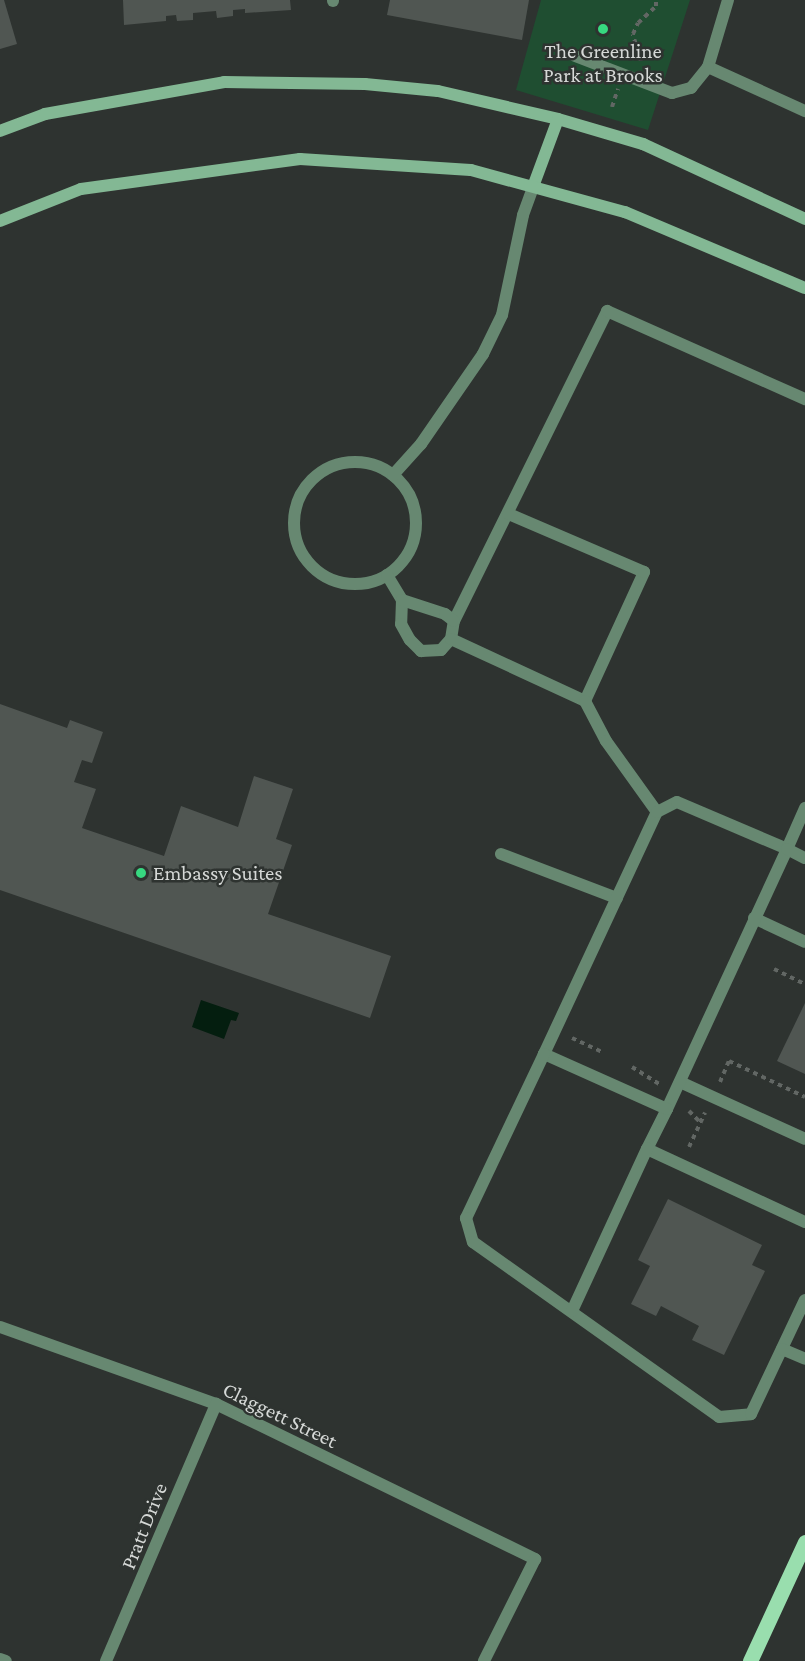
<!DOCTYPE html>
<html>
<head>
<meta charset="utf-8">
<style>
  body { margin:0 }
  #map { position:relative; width:805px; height:1661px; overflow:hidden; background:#2e3330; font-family:"Crimson Pro",serif }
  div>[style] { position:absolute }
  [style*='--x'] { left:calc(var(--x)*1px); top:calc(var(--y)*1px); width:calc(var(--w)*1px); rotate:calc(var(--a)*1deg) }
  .green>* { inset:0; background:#1f4e31 }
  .water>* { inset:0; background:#041e0f }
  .building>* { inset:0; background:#505652 }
  .path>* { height:4px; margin-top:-2px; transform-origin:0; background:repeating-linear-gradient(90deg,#626764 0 4.5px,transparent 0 9px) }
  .lane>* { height:12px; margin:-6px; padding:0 6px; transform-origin:6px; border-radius:6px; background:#678871 }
  .lane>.ring { margin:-6px; padding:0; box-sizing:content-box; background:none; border:12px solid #678871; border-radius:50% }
  .street>* { height:12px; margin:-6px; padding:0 6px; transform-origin:6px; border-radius:6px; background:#678871 }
  .secondary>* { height:12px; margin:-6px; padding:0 6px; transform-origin:6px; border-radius:6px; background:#83b894 }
  .primary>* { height:15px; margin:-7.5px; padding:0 7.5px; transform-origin:7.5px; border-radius:7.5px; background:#99deae }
  .dots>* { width:16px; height:16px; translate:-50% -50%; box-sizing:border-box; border:3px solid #2e3330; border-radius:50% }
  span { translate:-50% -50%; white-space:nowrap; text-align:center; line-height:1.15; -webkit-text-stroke:5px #2e3330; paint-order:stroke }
  .poi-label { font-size:21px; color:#d5d8d6 }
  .left { translate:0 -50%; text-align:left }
  .street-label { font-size:21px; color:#d5d8d6 }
</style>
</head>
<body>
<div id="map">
  <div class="green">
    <div style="clip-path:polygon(541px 0,690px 0,648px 130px,516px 90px)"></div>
  </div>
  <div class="water">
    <div style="clip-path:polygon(201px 1000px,239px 1013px,236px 1021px,231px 1020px,224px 1039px,192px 1027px)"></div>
  </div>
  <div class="building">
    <div style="clip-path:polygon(0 0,4px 0,17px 44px,0 49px)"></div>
    <div style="clip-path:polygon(123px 0,290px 0,291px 10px,245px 13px,245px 9px,233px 10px,233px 16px,217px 18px,216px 11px,193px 13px,193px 20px,177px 21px,176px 15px,166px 16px,166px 21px,124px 25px)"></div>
    <div style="clip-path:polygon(390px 0,529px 0,522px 40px,387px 15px)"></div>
    <div style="clip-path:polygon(0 704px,67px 728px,70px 720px,103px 732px,92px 763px,82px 760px,74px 782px,96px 789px,82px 828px,164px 856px,181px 806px,238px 827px,254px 776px,293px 789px,276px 839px,292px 845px,268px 914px,391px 956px,370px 1018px,0 890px)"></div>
    <div style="clip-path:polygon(805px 1003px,805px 1074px,777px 1061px)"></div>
    <div style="clip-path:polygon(668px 1199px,762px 1245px,752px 1265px,765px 1271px,724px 1355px,692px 1340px,699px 1326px,661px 1306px,656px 1316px,631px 1304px,650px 1266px,638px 1260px)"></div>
  </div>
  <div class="path">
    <div style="--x:641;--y:61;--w:28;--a:-107"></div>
    <div style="--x:633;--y:34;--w:12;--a:-66"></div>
    <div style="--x:638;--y:23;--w:25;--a:-43"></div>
    <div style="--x:656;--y:6;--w:6;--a:-90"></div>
    <div style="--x:612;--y:107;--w:19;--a:-72"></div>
    <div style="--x:774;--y:969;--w:34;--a:26"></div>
    <div style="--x:572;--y:1038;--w:35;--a:25"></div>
    <div style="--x:632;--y:1067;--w:32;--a:32"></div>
    <div style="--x:720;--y:1082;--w:23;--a:-67"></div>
    <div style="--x:729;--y:1061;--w:84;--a:25.3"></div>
    <div style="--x:689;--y:1111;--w:16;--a:45"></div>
    <div style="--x:689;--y:1147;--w:38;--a:-65"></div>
  </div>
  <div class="lane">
    <div style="--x:728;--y:0;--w:70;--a:106.6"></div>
    <div style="--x:708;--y:67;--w:107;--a:24.4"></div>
    <div style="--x:333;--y:1;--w:1;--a:-90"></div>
    <div style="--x:575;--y:56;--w:104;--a:20.9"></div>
    <div style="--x:672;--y:93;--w:20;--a:-15"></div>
    <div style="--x:691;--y:88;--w:27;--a:-51"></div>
    <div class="ring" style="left:294px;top:462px;width:110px;height:110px"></div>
    <div style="--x:393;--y:475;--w:42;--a:-47.9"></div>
    <div style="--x:421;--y:444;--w:109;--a:-55.4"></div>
    <div style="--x:483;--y:354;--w:43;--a:-64"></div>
    <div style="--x:502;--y:315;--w:102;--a:-78.1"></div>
    <div style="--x:523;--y:215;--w:33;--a:-70"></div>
    <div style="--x:387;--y:575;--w:29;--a:59"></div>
    <div style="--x:402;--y:600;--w:24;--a:92"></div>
    <div style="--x:401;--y:624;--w:18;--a:61"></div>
    <div style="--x:410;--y:640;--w:16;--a:45"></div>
    <div style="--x:421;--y:651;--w:20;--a:-3"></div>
    <div style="--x:441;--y:650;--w:15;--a:-48"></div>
    <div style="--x:451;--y:639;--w:18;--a:-81"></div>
    <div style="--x:454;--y:621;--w:346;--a:-63.7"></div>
    <div style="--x:607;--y:311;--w:217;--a:24"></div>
    <div style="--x:402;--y:600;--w:45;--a:18"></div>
    <div style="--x:445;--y:614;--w:11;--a:38"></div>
    <div style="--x:451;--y:639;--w:148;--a:24.8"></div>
    <div style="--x:585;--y:701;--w:142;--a:-65.4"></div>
    <div style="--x:644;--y:572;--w:147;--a:-156.8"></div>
    <div style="--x:585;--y:701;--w:45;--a:62.3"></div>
    <div style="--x:606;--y:741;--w:87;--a:54.3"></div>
    <div style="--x:501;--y:854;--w:124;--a:20.8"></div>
    <div style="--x:754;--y:918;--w:56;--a:25.2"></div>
    <div style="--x:544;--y:1054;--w:267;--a:-65"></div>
    <div style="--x:657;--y:812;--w:22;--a:-27"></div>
    <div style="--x:677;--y:802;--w:120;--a:23.1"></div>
    <div style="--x:787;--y:849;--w:45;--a:-66.3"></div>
    <div style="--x:680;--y:1082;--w:137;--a:24.5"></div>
    <div style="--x:667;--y:1109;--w:286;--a:-65.2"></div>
    <div style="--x:787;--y:849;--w:20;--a:27"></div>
    <div style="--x:805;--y:1222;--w:174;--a:-155.2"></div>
    <div style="--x:647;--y:1149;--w:45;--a:-63.4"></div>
    <div style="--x:667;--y:1109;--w:135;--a:-155.9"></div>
    <div style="--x:544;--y:1054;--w:182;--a:115.4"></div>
    <div style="--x:466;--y:1218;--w:25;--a:74"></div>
    <div style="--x:473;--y:1242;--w:302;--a:35.4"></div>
    <div style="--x:719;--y:1417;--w:32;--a:-5"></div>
    <div style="--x:751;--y:1414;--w:126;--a:-64.7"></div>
    <div style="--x:572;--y:1311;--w:179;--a:-65.2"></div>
    <div style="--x:782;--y:1349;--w:25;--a:23"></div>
  </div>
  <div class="street">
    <div style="--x:0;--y:1327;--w:229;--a:19.6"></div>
    <div style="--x:216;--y:1404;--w:355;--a:25.9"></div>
    <div style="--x:535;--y:1559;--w:114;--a:116.6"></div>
    <div style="--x:0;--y:1659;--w:6;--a:18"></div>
    <div style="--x:106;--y:1661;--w:280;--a:-66.8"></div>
  </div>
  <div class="secondary">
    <div style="--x:0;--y:131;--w:48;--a:-20.7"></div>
    <div style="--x:45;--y:114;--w:182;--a:-10.1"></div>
    <div style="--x:224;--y:82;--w:141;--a:0.8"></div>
    <div style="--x:365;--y:84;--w:73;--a:5.5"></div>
    <div style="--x:438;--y:91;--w:123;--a:13.1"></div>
    <div style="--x:558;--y:119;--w:89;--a:16.4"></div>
    <div style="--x:643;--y:144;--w:179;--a:24.8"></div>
    <div style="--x:534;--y:184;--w:69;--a:-69.7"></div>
    <div style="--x:0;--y:221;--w:87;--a:-21.6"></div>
    <div style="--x:81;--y:189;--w:221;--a:-7.8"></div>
    <div style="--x:300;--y:159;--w:171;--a:3.7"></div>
    <div style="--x:471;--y:170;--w:160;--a:15.3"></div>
    <div style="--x:625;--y:212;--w:195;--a:22.9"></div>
  </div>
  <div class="primary">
    <div style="--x:750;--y:1661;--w:131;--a:-65.2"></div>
  </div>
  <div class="dots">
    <div style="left:603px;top:29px;background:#37d880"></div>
    <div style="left:141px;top:873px;background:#37d880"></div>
  </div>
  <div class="poi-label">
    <span style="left:603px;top:63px">The Greenline<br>Park at Brooks</span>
    <span class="left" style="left:153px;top:873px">Embassy Suites</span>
  </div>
  <div class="street-label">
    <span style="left:280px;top:1415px;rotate:26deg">Claggett Street</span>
    <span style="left:144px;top:1526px;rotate:-68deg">Pratt Drive</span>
  </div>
</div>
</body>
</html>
